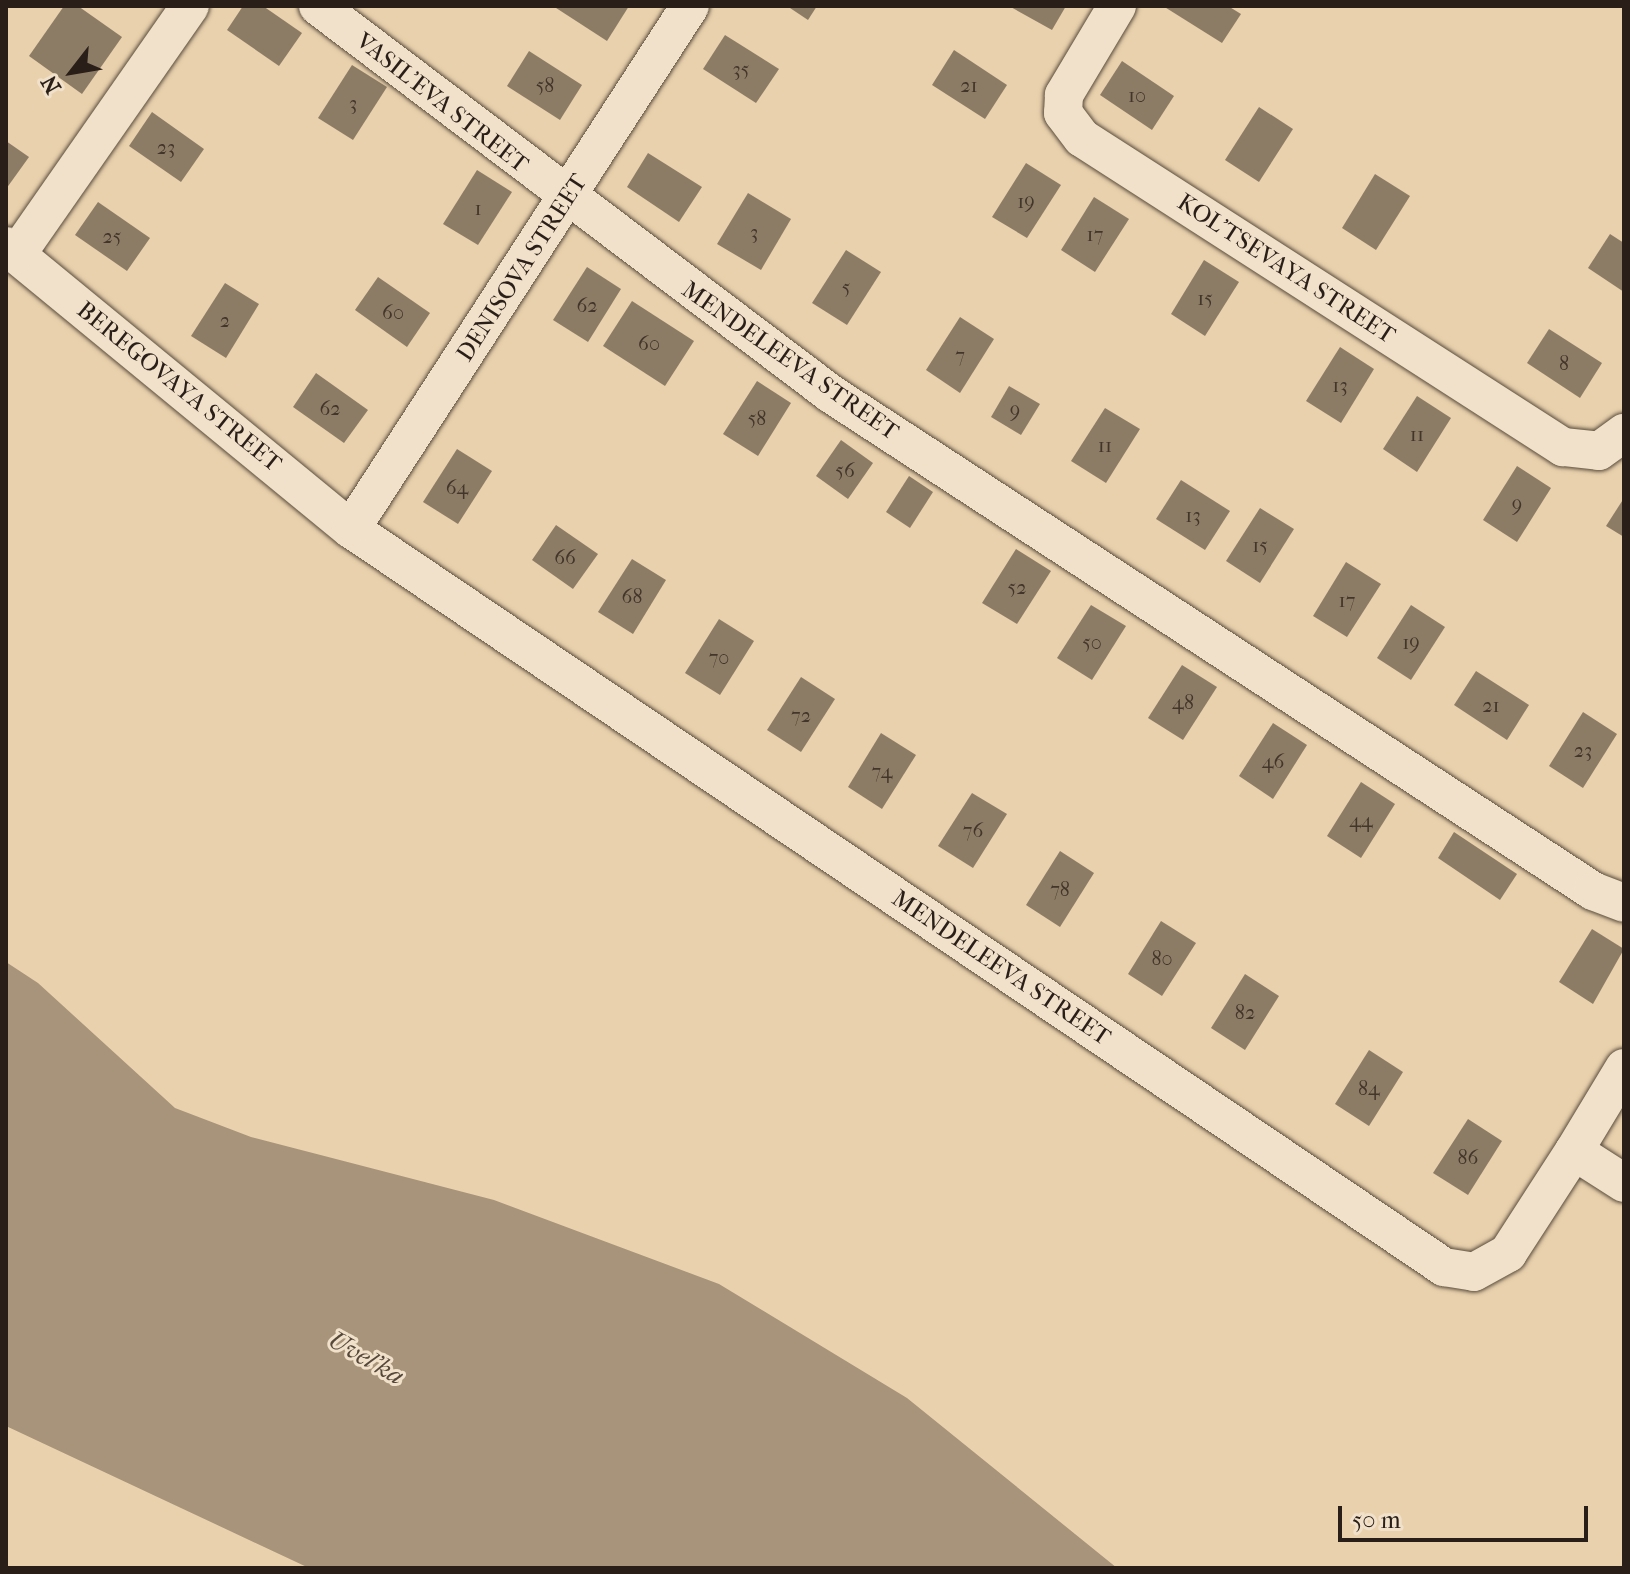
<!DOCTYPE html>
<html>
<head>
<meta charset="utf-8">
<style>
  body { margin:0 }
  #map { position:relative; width:1630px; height:1574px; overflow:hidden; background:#e9d1ad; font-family:"IM FELL French Canon",serif }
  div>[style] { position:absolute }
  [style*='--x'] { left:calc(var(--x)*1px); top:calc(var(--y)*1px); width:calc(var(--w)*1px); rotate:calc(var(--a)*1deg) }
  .water>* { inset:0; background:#a8947a }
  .building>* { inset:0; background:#8d7c65 }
  .roads { filter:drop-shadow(0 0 2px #594c3d) drop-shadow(0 0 2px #594c3d) }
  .minor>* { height:38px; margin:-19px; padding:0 19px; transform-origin:19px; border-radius:19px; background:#f1e1ca }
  span { translate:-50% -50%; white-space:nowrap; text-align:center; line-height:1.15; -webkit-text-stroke:6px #f1e1ca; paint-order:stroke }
  .number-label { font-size:20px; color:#42362b }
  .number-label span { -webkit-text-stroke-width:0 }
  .street-label { font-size:24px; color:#291f18 }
  .water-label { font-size:26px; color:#55483a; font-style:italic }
  .frame { position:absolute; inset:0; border:8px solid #291f18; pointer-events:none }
  .north { position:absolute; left:32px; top:32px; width:80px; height:80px; -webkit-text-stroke:6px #f1e1ca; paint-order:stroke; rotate:239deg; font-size:22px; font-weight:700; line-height:32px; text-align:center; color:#291f18 }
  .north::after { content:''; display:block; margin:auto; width:28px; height:36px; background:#291f18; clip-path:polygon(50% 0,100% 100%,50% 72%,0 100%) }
  .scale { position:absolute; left:1338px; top:1506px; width:250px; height:36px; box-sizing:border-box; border:4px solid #291f18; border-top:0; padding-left:10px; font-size:24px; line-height:28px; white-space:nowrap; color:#291f18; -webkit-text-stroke:6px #f1e1ca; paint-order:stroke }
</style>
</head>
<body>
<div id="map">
  <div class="water">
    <div style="clip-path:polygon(6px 962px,38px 983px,175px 1108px,251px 1137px,494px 1200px,719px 1284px,907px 1398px,1117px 1568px,309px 1568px,6px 1426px)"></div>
  </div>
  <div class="building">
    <div style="clip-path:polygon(64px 6px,78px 6px,122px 37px,82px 94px,29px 56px)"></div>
    <div style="clip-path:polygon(243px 6px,263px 6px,302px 33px,279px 66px,227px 30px)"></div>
    <div style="clip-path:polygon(553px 6px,629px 6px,607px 41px)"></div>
    <div style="clip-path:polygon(787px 6px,817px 6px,808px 20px)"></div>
    <div style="clip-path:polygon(1009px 6px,1066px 6px,1052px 30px)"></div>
    <div style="clip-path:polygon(1163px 6px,1228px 6px,1241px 14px,1222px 43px)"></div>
    <div style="clip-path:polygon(725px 35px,779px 69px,756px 103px,703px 69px)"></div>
    <div style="clip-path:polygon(954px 50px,1007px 85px,985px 119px,932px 85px)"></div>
    <div style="clip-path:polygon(529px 51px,582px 85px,560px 120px,507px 86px)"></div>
    <div style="clip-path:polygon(1122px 61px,1174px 96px,1152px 130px,1100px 95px)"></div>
    <div style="clip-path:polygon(352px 65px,387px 87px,353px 140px,318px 118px)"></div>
    <div style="clip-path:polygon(1259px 107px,1293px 129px,1259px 182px,1225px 160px)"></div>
    <div style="clip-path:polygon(152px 112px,204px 149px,181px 182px,129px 146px)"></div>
    <div style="clip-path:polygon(6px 141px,29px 157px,6px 189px)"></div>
    <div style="clip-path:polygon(648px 153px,702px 187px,679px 222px,627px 187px)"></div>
    <div style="clip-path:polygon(1026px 163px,1061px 185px,1027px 238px,992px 217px)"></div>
    <div style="clip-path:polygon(477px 170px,512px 192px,478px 245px,443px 224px)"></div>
    <div style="clip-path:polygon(1375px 174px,1410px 196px,1376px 250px,1342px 228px)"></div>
    <div style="clip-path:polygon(748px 193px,791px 219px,761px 270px,717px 244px)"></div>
    <div style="clip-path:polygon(1094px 197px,1129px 219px,1095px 272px,1061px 250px)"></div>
    <div style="clip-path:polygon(98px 202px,150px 238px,127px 271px,75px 235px)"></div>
    <div style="clip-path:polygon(1610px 234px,1624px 243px,1624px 292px,1588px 268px)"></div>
    <div style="clip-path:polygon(846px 250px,881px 272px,847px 325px,812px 303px)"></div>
    <div style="clip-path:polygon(1204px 260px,1239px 282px,1205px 336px,1171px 314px)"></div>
    <div style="clip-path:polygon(587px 267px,621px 289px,588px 342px,553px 320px)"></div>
    <div style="clip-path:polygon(378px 277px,430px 313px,407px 347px,355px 310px)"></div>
    <div style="clip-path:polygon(225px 283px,259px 304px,226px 358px,191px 336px)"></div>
    <div style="clip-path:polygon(632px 301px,694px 341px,665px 386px,603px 346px)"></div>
    <div style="clip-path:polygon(960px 317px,994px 339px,960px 393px,926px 370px)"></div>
    <div style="clip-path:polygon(1549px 329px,1602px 363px,1580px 398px,1527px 363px)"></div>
    <div style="clip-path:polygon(1340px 347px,1374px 369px,1341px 423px,1306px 401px)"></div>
    <div style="clip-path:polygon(316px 373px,368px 410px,344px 443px,293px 407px)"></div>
    <div style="clip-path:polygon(757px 381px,791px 403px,758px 456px,723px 434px)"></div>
    <div style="clip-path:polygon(1009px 386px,1040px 404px,1021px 435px,991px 417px)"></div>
    <div style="clip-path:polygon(1417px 396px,1451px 418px,1417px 472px,1383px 449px)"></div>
    <div style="clip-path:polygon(1105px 408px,1140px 429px,1106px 483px,1071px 461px)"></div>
    <div style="clip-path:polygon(841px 440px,873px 463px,848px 499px,816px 476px)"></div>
    <div style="clip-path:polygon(457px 449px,492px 471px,458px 524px,423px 502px)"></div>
    <div style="clip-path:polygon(1517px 466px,1551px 488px,1517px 542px,1483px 520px)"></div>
    <div style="clip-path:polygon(909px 476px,933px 492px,910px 528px,886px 512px)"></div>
    <div style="clip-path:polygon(1181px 480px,1230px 511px,1205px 550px,1156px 519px)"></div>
    <div style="clip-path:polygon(1624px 498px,1624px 537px,1606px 526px)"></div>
    <div style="clip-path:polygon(1260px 508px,1294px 529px,1260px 583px,1226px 561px)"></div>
    <div style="clip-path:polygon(556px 525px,598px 554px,573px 589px,532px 560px)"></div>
    <div style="clip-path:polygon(1016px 549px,1051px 571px,1017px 624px,982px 603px)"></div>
    <div style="clip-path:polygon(632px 559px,666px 580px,633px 634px,598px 612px)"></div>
    <div style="clip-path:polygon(1346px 562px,1381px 584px,1347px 637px,1313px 616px)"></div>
    <div style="clip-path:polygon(1091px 605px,1126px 626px,1092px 680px,1057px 658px)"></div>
    <div style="clip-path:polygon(1411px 605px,1445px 627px,1411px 680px,1377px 658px)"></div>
    <div style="clip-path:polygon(719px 619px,754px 641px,720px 695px,685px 673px)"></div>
    <div style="clip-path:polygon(1182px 665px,1217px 687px,1183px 740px,1148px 718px)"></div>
    <div style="clip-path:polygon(1476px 671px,1529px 705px,1507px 740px,1454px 705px)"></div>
    <div style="clip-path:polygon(801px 677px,835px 699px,801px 752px,767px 730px)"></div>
    <div style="clip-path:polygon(1583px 712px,1617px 734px,1583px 788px,1549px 766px)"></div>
    <div style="clip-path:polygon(1273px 723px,1307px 745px,1273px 799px,1239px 776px)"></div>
    <div style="clip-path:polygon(881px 733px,916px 755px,882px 809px,848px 787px)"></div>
    <div style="clip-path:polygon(1361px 782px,1395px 804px,1361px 858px,1327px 836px)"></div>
    <div style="clip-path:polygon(972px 793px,1007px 814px,973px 868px,938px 846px)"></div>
    <div style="clip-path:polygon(1454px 832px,1517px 874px,1500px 900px,1438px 858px)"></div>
    <div style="clip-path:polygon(1060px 851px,1094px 873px,1060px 927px,1026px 905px)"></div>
    <div style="clip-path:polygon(1161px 921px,1196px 943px,1162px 996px,1128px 974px)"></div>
    <div style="clip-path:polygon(1592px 929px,1624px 949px,1593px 1004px,1559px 982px)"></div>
    <div style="clip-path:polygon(1245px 974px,1279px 996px,1245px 1050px,1211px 1028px)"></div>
    <div style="clip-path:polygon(1369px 1050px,1403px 1072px,1369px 1126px,1335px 1104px)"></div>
    <div style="clip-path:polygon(1468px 1119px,1502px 1141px,1468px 1195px,1433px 1173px)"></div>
  </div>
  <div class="roads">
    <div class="minor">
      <div style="--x:318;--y:6;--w:643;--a:37.1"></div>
      <div style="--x:831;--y:394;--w:910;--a:33.11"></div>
      <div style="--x:1593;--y:891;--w:33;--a:21"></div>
      <div style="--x:1117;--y:6;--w:104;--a:120.8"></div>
      <div style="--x:1064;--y:95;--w:18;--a:93"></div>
      <div style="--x:1063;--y:113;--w:31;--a:53"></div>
      <div style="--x:1082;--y:138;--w:572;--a:32.72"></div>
      <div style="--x:1563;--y:447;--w:36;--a:6"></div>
      <div style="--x:1599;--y:451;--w:31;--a:-36"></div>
      <div style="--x:6;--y:246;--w:446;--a:39.4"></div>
      <div style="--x:351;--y:529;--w:1319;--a:34.03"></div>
      <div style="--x:1444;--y:1267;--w:30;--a:9"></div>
      <div style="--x:1474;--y:1272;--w:39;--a:-29"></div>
      <div style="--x:1508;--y:1253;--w:121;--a:-57.1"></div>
      <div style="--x:1574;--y:1151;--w:59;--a:32.6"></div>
      <div style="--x:17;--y:254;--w:302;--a:-55.1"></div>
      <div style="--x:351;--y:529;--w:623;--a:-57.05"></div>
      <div style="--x:1574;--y:1151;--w:97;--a:-58.9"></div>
    </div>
  </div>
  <div class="number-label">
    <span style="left:741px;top:69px">35</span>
    <span style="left:545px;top:85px">58</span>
    <span style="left:969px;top:85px">21</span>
    <span style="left:1137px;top:95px">10</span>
    <span style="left:353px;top:103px">3</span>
    <span style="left:166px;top:147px">23</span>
    <span style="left:1026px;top:201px">19</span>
    <span style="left:478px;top:208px">1</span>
    <span style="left:754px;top:232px">3</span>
    <span style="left:1095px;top:234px">17</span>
    <span style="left:112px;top:236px">25</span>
    <span style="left:846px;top:287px">5</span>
    <span style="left:1205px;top:298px">15</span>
    <span style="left:587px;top:305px">62</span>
    <span style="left:393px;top:312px">60</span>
    <span style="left:225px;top:320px">2</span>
    <span style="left:649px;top:343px">60</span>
    <span style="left:960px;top:355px">7</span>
    <span style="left:1564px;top:363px">8</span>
    <span style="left:1340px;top:385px">13</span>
    <span style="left:330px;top:408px">62</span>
    <span style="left:1015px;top:410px">9</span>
    <span style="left:757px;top:418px">58</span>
    <span style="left:1417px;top:434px">11</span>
    <span style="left:1105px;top:445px">11</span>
    <span style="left:845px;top:470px">56</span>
    <span style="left:457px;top:487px">64</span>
    <span style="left:1517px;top:504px">9</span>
    <span style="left:1193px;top:515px">13</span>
    <span style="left:1260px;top:545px">15</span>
    <span style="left:565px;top:557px">66</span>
    <span style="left:1017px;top:587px">52</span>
    <span style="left:632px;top:596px">68</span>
    <span style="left:1347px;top:600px">17</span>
    <span style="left:1092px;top:642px">50</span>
    <span style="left:1411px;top:642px">19</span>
    <span style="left:719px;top:657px">70</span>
    <span style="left:1183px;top:702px">48</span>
    <span style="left:1491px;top:705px">21</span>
    <span style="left:801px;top:715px">72</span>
    <span style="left:1583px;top:750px">23</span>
    <span style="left:1273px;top:761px">46</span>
    <span style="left:882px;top:771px">74</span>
    <span style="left:1361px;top:820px">44</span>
    <span style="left:973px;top:830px">76</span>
    <span style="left:1060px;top:889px">78</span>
    <span style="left:1162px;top:958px">80</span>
    <span style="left:1245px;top:1012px">82</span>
    <span style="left:1369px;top:1088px">84</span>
    <span style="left:1468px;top:1157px">86</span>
  </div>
  <div class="street-label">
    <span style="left:442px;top:103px;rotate:38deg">VASIL'EVA STREET</span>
    <span style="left:522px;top:268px;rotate:-57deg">DENISOVA STREET</span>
    <span style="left:1286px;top:269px;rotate:33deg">KOL'TSEVAYA STREET</span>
    <span style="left:790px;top:361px;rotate:35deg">MENDELEEVA STREET</span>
    <span style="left:179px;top:387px;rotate:39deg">BEREGOVAYA STREET</span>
    <span style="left:1001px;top:968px;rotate:34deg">MENDELEEVA STREET</span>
  </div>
  <div class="water-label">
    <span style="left:366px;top:1358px;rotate:30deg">Uvel'ka</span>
  </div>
  <div class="frame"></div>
  <div class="north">N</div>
  <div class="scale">50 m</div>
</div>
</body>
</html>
